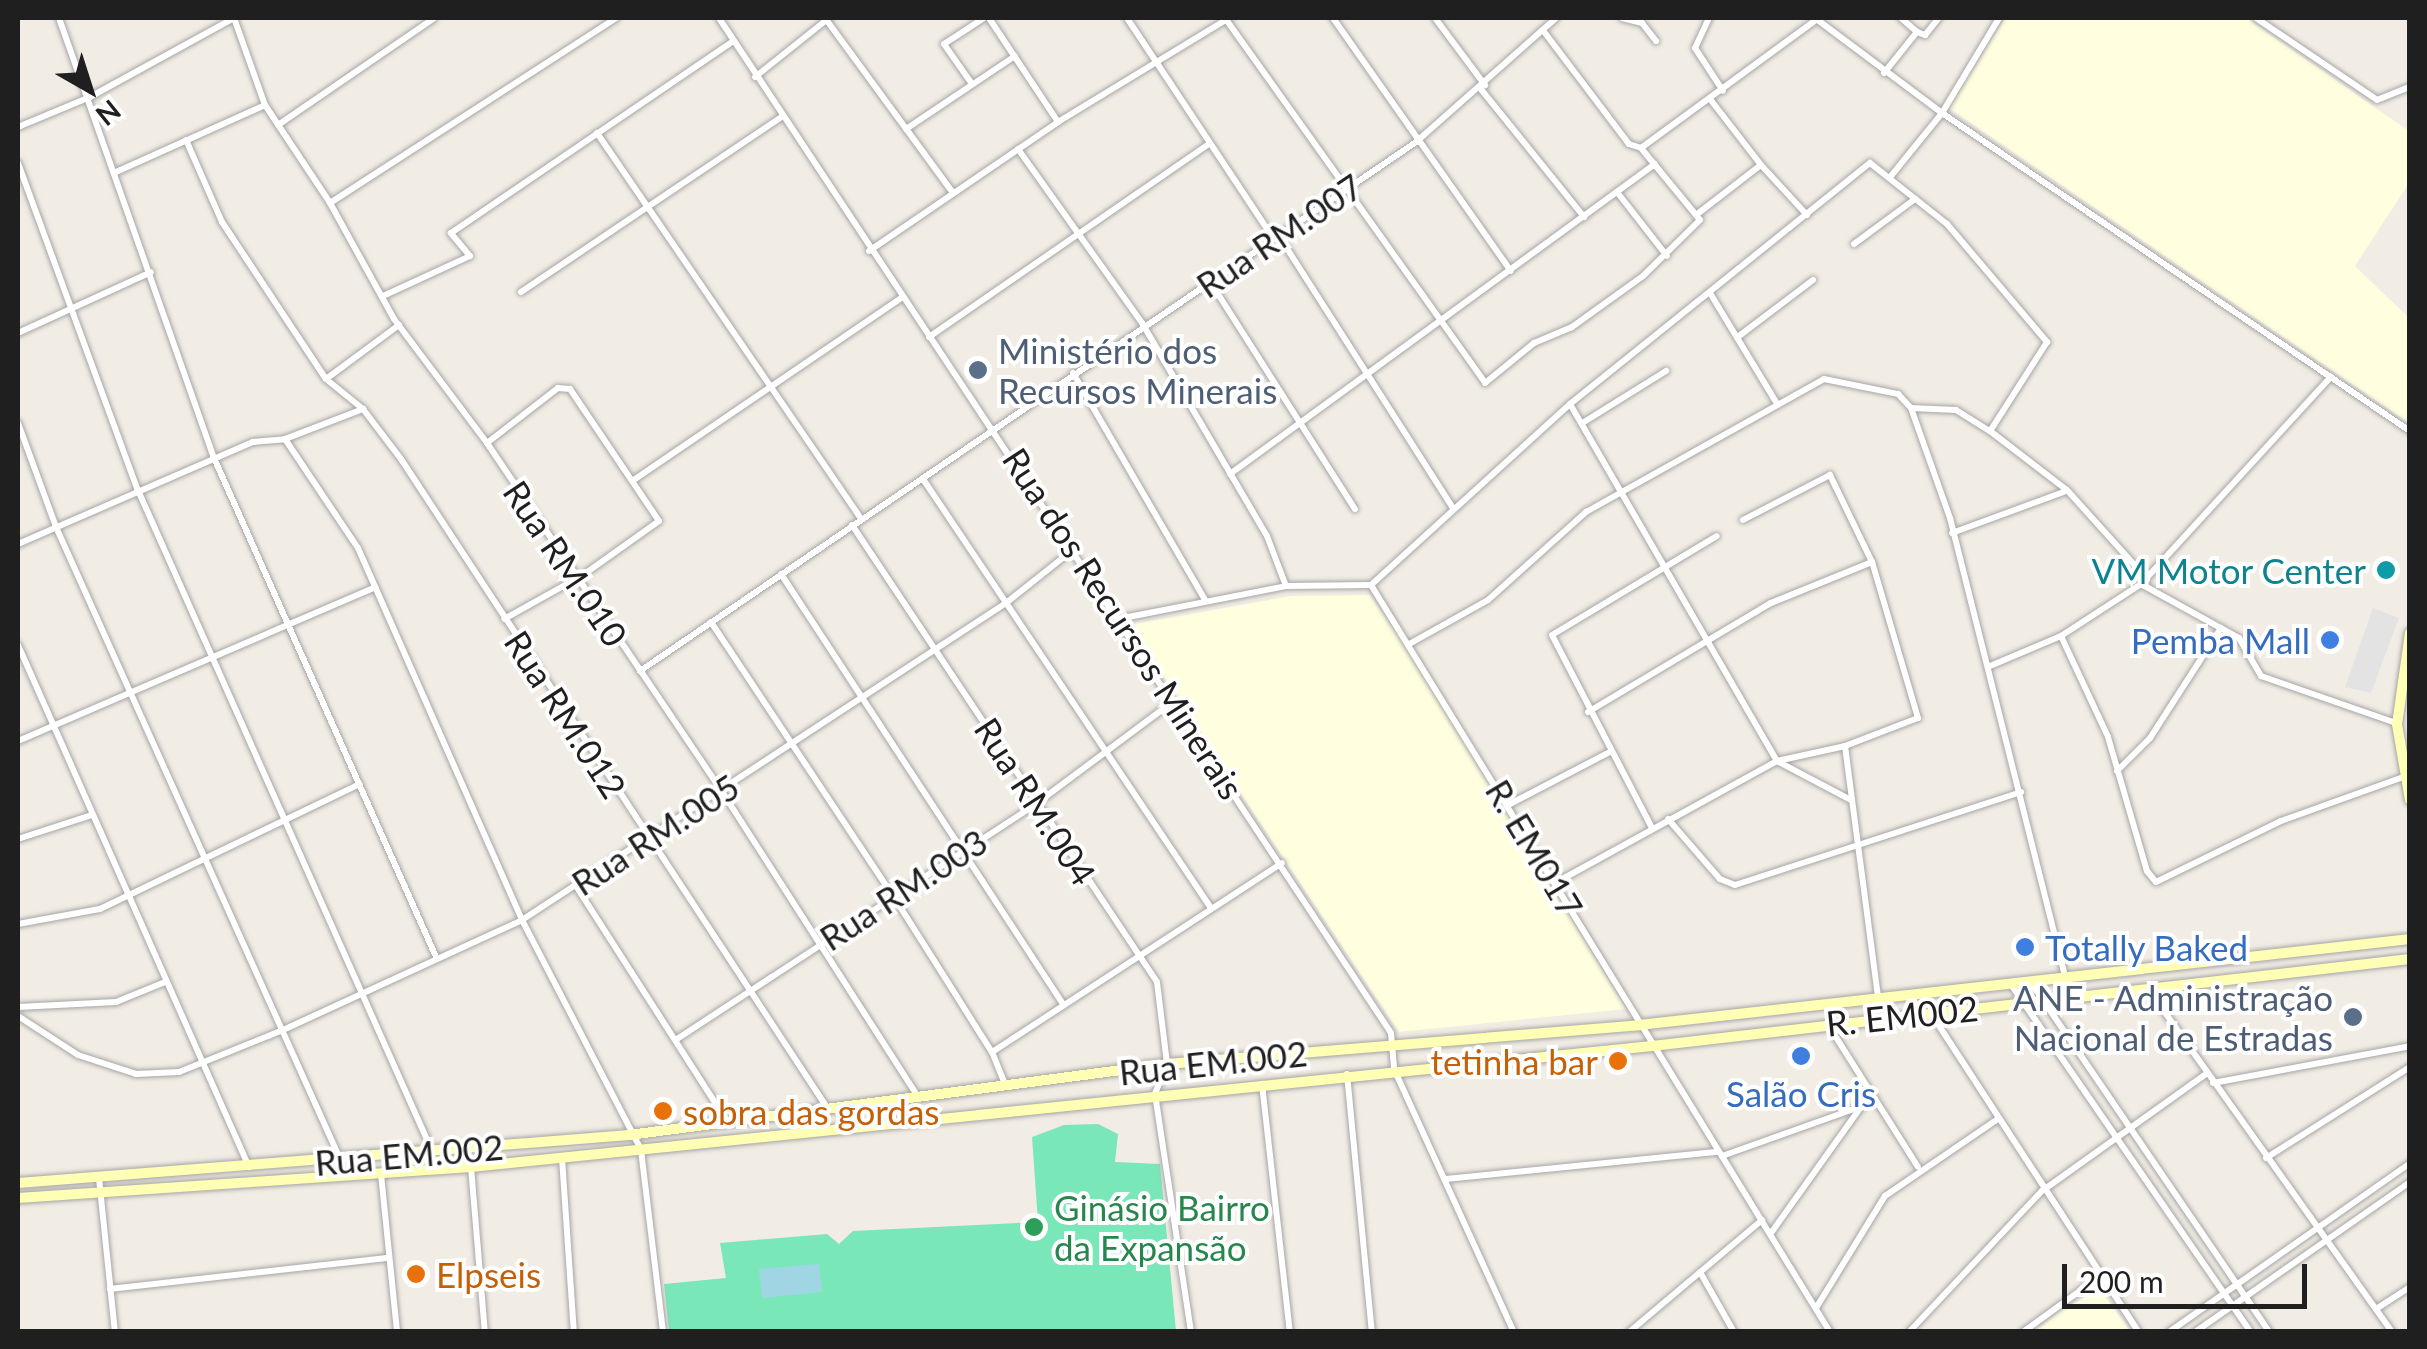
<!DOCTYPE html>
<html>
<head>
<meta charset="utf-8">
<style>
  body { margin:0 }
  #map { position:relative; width:2427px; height:1349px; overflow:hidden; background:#f1ece4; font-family:Lato,sans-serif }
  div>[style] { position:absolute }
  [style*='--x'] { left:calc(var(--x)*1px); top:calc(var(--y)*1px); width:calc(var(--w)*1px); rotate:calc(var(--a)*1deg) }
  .education>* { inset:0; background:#fffedf }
  .pitch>* { inset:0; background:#7ae7b9 }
  .parking>* { inset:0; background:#e3e3e3 }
  .water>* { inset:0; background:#a0d6e3 }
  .roads { filter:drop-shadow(0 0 2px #a6a6a6) drop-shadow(0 0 2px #a6a6a6) }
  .street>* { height:6px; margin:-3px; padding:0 3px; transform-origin:3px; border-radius:3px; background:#fff }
  .secondary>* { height:10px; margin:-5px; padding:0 5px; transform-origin:5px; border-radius:5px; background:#feffb4 }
  .dots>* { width:28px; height:28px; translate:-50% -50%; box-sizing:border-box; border:5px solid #fff; border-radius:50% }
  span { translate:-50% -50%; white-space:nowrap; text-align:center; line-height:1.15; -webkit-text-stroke:8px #fff; paint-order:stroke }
  .street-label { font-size:35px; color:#1f1f1f }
  .service-label { font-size:35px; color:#4e5e75 }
  .left { translate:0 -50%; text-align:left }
  .right { translate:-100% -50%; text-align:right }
  .culture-label { font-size:35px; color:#0d838f }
  .shop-label { font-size:35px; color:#366cbe }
  .food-label { font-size:35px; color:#c56008 }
  .leisure-label { font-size:35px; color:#27864d }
  .frame { position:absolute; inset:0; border:20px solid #1f1f1f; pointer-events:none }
  .north { position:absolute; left:40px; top:40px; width:100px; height:100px; -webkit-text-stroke:8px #fff; paint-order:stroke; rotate:141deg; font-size:28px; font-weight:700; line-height:40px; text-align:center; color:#1f1f1f }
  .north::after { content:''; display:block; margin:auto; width:35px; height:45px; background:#1f1f1f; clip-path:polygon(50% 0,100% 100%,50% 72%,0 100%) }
  .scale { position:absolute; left:2062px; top:1264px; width:245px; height:45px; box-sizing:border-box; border:5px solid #1f1f1f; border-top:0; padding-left:12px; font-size:30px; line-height:35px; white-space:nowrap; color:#1f1f1f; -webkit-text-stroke:8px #fff; paint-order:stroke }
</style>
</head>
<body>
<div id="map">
  <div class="education">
    <div style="clip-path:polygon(2005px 18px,2246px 18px,2409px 131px,2409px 183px,2355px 266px,2409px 318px,2409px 423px,1949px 108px)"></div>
    <div style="clip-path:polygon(1370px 595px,1405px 645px,1626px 1009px,1399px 1032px,1129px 625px,1291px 596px)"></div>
    <div style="clip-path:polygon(2100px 1289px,2130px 1331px,2035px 1331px,2065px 1308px)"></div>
  </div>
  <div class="pitch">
    <div style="clip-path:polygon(1098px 1124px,1118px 1134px,1115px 1162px,1160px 1164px,1176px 1331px,669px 1331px,664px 1284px,726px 1278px,720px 1243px,827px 1234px,839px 1244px,853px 1231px,1038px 1222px,1032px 1137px,1064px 1125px)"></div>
  </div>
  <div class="parking">
    <div style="clip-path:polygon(2373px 608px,2399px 618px,2371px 693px,2345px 687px)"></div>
  </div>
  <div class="water">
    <div style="clip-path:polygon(819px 1264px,822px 1292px,762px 1298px,759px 1269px)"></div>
  </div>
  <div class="roads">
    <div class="street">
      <div style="--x:59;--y:18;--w:467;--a:70.6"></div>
      <div style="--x:214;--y:458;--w:548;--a:66.01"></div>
      <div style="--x:234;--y:18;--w:92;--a:70.4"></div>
      <div style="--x:265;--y:105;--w:118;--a:56.4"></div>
      <div style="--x:330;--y:203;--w:132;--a:61.1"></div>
      <div style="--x:394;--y:319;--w:155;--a:53.1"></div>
      <div style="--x:487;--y:443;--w:419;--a:56"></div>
      <div style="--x:721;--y:790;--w:366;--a:57.3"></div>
      <div style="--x:719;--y:18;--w:1217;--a:56.49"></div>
      <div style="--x:1391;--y:1033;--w:36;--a:85"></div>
      <div style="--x:1394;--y:1069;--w:289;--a:65.5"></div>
      <div style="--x:825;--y:18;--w:217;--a:53.8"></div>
      <div style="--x:989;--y:18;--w:125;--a:56.4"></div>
      <div style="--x:1127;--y:18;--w:265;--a:56.4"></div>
      <div style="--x:1225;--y:18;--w:448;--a:54.5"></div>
      <div style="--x:1485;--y:383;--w:63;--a:-39.2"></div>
      <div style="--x:1534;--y:343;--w:41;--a:-22.8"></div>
      <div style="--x:1572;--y:327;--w:87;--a:-35.7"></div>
      <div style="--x:1643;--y:276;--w:80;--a:-44.5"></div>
      <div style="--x:1700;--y:220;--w:6;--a:-129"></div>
      <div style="--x:1696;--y:215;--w:82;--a:-37.6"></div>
      <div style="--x:1761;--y:165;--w:68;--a:47.4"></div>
      <div style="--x:1333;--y:18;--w:309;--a:54.9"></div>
      <div style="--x:1435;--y:18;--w:84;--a:53.3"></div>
      <div style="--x:1622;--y:18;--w:21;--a:14"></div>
      <div style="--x:1642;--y:23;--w:23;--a:52"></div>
      <div style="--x:1709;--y:18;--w:33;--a:115"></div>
      <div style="--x:1695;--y:48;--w:51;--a:56.9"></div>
      <div style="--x:1815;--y:18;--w:159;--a:36.8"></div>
      <div style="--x:1942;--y:113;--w:566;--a:34.2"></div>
      <div style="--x:1901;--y:18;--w:21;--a:41"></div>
      <div style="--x:2256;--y:18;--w:146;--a:34.1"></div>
      <div style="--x:2377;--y:100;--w:35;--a:-22"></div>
      <div style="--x:1545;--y:33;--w:139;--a:52.9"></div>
      <div style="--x:1629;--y:144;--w:13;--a:18"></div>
      <div style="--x:1641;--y:148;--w:87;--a:50.6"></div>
      <div style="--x:1884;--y:73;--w:53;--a:-51.2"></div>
      <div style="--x:1917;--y:32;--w:9;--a:21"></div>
      <div style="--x:1925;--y:35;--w:22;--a:-51"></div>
      <div style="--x:755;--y:77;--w:95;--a:-38.6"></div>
      <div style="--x:972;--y:84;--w:49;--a:-125"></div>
      <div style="--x:944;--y:44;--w:48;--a:-33"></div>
      <div style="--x:1480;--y:88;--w:166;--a:51.1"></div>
      <div style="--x:1710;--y:99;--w:83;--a:52.3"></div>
      <div style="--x:278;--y:125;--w:189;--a:-34.4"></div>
      <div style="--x:18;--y:127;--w:78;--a:-22.6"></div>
      <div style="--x:90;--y:97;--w:164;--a:-28.7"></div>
      <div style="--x:906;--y:129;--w:131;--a:-33.8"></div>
      <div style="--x:597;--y:133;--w:468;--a:55.6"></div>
      <div style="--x:186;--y:140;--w:90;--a:66.3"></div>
      <div style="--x:222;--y:222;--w:188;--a:56.5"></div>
      <div style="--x:326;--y:379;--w:48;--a:39"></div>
      <div style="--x:363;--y:409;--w:63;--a:52.8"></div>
      <div style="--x:401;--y:459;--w:778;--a:56.7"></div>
      <div style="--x:1641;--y:148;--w:218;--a:-36.2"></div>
      <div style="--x:1018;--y:149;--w:214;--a:54.5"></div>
      <div style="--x:1142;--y:323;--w:247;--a:59.6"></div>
      <div style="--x:1267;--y:536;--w:53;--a:69.2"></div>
      <div style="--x:18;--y:163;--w:346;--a:69.9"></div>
      <div style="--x:137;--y:488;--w:726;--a:66.01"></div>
      <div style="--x:116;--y:172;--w:163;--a:-24.2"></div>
      <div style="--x:1891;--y:176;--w:81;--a:-51"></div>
      <div style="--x:1942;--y:113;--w:111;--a:-59"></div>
      <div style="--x:1617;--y:192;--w:81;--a:52"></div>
      <div style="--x:330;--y:203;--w:341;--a:-32.9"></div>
      <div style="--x:1279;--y:236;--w:323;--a:57.4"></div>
      <div style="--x:1854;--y:244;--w:76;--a:-36.4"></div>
      <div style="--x:869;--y:251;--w:229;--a:-34.3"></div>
      <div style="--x:1058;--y:122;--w:200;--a:-31.3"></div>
      <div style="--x:1211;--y:283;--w:268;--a:57.5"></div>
      <div style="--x:521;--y:292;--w:312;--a:-33.9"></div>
      <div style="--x:1710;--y:293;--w:127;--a:58.8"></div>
      <div style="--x:383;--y:296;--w:96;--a:-24.7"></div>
      <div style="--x:470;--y:256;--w:30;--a:-130"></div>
      <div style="--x:451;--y:233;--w:341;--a:-34.2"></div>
      <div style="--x:18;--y:333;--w:146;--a:-24.6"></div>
      <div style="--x:1739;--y:336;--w:93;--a:-37.1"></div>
      <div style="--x:929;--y:337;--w:341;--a:-34.6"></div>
      <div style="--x:1073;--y:373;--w:263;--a:59.8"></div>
      <div style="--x:326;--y:379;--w:91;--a:-36.5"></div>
      <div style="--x:1570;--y:404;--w:413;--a:59.9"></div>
      <div style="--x:1777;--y:761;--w:84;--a:27.8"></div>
      <div style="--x:1911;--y:408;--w:117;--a:70.5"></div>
      <div style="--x:1950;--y:518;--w:476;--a:75.9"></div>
      <div style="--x:1584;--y:422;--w:97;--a:-31.9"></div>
      <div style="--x:18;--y:423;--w:111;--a:69.9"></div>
      <div style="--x:56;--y:527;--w:693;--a:65.8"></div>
      <div style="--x:285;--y:439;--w:131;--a:56.2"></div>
      <div style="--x:358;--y:548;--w:407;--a:66.2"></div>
      <div style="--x:522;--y:920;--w:259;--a:62.6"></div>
      <div style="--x:641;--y:1150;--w:183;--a:83.1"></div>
      <div style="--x:487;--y:443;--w:90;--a:-37.8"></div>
      <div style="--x:558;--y:388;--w:12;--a:5"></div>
      <div style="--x:570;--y:389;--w:159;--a:56"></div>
      <div style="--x:659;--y:521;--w:93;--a:144.6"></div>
      <div style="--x:583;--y:575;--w:90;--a:150.9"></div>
      <div style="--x:1230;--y:474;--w:526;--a:-36.11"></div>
      <div style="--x:635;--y:479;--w:322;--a:-34.2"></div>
      <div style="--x:923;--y:479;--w:517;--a:56.13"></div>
      <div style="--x:852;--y:525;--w:549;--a:56.28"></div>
      <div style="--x:1157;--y:982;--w:83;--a:83"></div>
      <div style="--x:1167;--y:1064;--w:32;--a:112"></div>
      <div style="--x:1155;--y:1094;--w:241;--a:81.4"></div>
      <div style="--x:1952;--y:533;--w:121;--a:-20.2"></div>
      <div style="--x:18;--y:544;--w:256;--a:-23.5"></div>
      <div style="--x:253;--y:442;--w:32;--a:-5"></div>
      <div style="--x:285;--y:439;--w:84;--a:-21"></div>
      <div style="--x:781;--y:574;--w:514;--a:56.74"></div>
      <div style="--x:2141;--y:584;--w:112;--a:28.9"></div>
      <div style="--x:2239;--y:638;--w:44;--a:59.9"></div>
      <div style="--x:2261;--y:676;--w:143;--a:19.2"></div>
      <div style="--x:1371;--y:585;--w:269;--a:-42.3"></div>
      <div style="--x:1570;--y:404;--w:385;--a:-38.8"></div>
      <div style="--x:1870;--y:163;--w:98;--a:38.4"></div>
      <div style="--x:1947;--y:224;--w:155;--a:49.7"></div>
      <div style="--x:2047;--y:342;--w:106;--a:122.6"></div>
      <div style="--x:1118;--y:619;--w:171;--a:-11.1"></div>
      <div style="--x:1286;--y:586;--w:85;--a:-0.7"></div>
      <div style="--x:1371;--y:585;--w:877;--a:58.43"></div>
      <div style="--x:711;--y:622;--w:327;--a:56.4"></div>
      <div style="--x:892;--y:894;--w:187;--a:57.7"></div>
      <div style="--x:992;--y:1052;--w:35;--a:68"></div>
      <div style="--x:2061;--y:636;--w:111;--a:65"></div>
      <div style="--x:2108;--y:737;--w:140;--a:73.8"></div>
      <div style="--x:2147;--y:871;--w:14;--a:51"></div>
      <div style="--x:2156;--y:882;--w:139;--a:-26"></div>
      <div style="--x:2281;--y:821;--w:130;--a:-19.8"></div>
      <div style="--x:1411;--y:643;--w:88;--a:-29.2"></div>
      <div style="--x:1488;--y:600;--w:132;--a:-41.9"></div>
      <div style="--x:1586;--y:512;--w:273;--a:-29.2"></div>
      <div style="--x:1824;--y:379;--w:76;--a:11.5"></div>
      <div style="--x:1898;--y:394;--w:19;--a:47"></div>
      <div style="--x:1911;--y:408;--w:45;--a:2.5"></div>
      <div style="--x:1956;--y:410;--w:40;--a:32"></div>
      <div style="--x:1990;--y:431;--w:97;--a:37.5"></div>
      <div style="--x:2067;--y:490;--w:120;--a:48"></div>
      <div style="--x:18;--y:645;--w:571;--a:66.13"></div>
      <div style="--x:1990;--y:666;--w:77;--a:-22.9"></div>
      <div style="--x:2061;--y:636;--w:95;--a:-33"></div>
      <div style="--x:2141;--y:584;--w:281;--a:-47.5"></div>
      <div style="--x:640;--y:671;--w:939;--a:-34.28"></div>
      <div style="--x:1416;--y:142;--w:187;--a:-41.5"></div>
      <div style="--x:1588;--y:712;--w:213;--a:-30.8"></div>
      <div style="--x:1771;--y:603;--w:109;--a:-22.1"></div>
      <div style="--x:18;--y:741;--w:389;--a:-23.3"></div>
      <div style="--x:1845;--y:746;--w:252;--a:82.5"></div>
      <div style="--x:2117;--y:771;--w:47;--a:-45"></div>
      <div style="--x:2150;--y:738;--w:131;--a:-57.2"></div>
      <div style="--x:1508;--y:805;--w:115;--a:-27.5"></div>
      <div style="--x:1668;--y:819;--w:79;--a:49.1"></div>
      <div style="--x:1720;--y:879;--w:16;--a:22"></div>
      <div style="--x:1735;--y:885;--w:301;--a:-18"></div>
      <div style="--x:1652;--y:828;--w:217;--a:-117.4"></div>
      <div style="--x:1552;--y:635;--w:192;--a:-31"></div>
      <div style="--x:18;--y:839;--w:78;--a:-18"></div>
      <div style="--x:1555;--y:883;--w:253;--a:-28.8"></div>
      <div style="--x:1777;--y:761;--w:70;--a:-12.4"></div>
      <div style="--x:1845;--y:746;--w:78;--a:-21"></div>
      <div style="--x:1918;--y:718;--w:163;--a:-106.4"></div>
      <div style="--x:1872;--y:562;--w:97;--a:-115.8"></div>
      <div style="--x:1830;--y:475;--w:98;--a:152.7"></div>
      <div style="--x:576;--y:886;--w:279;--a:57.3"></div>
      <div style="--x:18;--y:924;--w:83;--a:-10.4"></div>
      <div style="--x:100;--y:909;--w:288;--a:-25.7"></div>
      <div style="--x:2032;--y:984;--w:421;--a:55.7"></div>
      <div style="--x:2012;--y:986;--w:421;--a:55.4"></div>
      <div style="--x:2149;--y:990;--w:420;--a:54.6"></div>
      <div style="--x:18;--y:1007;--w:98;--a:-2.9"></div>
      <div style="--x:116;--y:1002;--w:53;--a:-22.2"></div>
      <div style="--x:1932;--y:1015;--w:379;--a:56.9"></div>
      <div style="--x:18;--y:1016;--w:72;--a:33"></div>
      <div style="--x:78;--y:1055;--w:61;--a:18.1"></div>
      <div style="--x:136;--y:1074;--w:43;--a:-2.7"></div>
      <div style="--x:179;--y:1072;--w:112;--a:-22"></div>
      <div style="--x:283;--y:1030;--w:263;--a:-24.7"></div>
      <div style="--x:522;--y:920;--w:579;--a:-33.22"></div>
      <div style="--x:1006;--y:603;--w:87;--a:-38.5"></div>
      <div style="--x:1827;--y:1023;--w:170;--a:57.7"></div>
      <div style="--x:677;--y:1039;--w:430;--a:-33.2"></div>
      <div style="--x:1037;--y:803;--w:171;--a:-36.7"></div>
      <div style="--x:992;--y:1052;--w:346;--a:-33.1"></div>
      <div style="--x:1347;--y:1074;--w:259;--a:84.5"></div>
      <div style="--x:2213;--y:1083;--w:200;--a:-10.6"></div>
      <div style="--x:1262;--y:1084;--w:250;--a:83.6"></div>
      <div style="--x:1722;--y:1156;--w:143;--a:-19.6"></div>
      <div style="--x:562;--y:1158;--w:174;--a:86.1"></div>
      <div style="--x:2266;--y:1158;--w:170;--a:-32.3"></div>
      <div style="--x:471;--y:1167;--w:166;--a:85.2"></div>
      <div style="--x:381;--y:1174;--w:159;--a:84.2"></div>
      <div style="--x:99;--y:1178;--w:155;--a:84.1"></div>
      <div style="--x:1446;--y:1179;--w:273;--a:-5.7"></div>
      <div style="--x:1771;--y:1233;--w:153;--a:-54.5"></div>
      <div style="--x:1860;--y:1108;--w:17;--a:-33"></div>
      <div style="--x:1700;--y:1272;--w:69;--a:60.5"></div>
      <div style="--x:110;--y:1289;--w:280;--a:-6.4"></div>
      <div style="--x:1816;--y:1308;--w:132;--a:-58.4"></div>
      <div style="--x:1885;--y:1196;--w:137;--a:-34.3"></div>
      <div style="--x:2376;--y:1309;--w:40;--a:-32.9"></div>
      <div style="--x:1629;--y:1332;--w:174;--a:-40.1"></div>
      <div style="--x:1909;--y:1332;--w:194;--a:-46.7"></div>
      <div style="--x:2042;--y:1191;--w:201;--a:-35.5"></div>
      <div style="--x:2023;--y:1332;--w:94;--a:-35.9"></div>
      <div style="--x:2169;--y:1332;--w:294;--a:-35"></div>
      <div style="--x:2195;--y:1332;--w:262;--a:-34.9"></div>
    </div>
    <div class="secondary">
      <div style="--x:2410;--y:633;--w:92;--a:98.1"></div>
      <div style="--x:2397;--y:724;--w:77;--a:80.3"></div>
      <div style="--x:18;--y:1183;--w:613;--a:-4.49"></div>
      <div style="--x:629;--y:1135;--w:543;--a:-7.52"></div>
      <div style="--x:1167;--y:1064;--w:474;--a:-4.7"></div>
      <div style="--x:1639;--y:1025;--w:776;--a:-6.36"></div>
      <div style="--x:18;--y:1198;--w:454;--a:-3.9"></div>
      <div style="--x:471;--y:1167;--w:1187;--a:-5.85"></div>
      <div style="--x:1652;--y:1046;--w:763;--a:-6.55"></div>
    </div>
  </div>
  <div class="dots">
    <div style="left:978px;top:370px;background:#5c6f8a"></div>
    <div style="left:2386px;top:570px;background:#0f9aa8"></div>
    <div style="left:2330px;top:640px;background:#3f7fe0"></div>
    <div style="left:2025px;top:947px;background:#3f7fe0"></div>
    <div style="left:2353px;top:1017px;background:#5c6f8a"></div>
    <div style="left:1801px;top:1056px;background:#3f7fe0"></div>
    <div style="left:1618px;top:1061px;background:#e8710a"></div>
    <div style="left:663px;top:1111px;background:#e8710a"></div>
    <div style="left:1034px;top:1227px;background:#2e9e5b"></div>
    <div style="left:416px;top:1274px;background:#e8710a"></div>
  </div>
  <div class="street-label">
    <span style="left:1279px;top:235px;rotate:-34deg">Rua RM.007</span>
    <span style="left:566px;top:563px;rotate:56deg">Rua RM.010</span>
    <span style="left:1124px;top:623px;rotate:57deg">Rua dos Recursos Minerais</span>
    <span style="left:566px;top:714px;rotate:57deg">Rua RM.012</span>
    <span style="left:1036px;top:801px;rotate:57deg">Rua RM.004</span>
    <span style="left:655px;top:834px;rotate:-33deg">Rua RM.005</span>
    <span style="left:1535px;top:848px;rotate:59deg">R. EM017</span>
    <span style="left:903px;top:889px;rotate:-33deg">Rua RM.003</span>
    <span style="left:1902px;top:1015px;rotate:-6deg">R. EM002</span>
    <span style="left:1213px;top:1062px;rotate:-6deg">Rua EM.002</span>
    <span style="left:409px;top:1154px;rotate:-5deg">Rua EM.002</span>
  </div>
  <div class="service-label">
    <span class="left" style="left:998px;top:370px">Ministério dos<br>Recursos Minerais</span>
    <span class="right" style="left:2333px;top:1017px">ANE - Administração<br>Nacional de Estradas</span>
  </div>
  <div class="culture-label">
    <span class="right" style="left:2366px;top:570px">VM Motor Center</span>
  </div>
  <div class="shop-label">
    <span class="right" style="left:2310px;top:640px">Pemba Mall</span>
    <span class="left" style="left:2045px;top:947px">Totally Baked</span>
    <span style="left:1801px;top:1093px">Salão Cris</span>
  </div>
  <div class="food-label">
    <span class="right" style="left:1598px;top:1061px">tetinha bar</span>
    <span class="left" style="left:683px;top:1111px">sobra das gordas</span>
    <span class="left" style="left:436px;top:1274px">Elpseis</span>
  </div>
  <div class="leisure-label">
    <span class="left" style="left:1054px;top:1227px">Ginásio Bairro<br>da Expansão</span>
  </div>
  <div class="frame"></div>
  <div class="north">N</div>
  <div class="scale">200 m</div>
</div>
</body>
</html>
